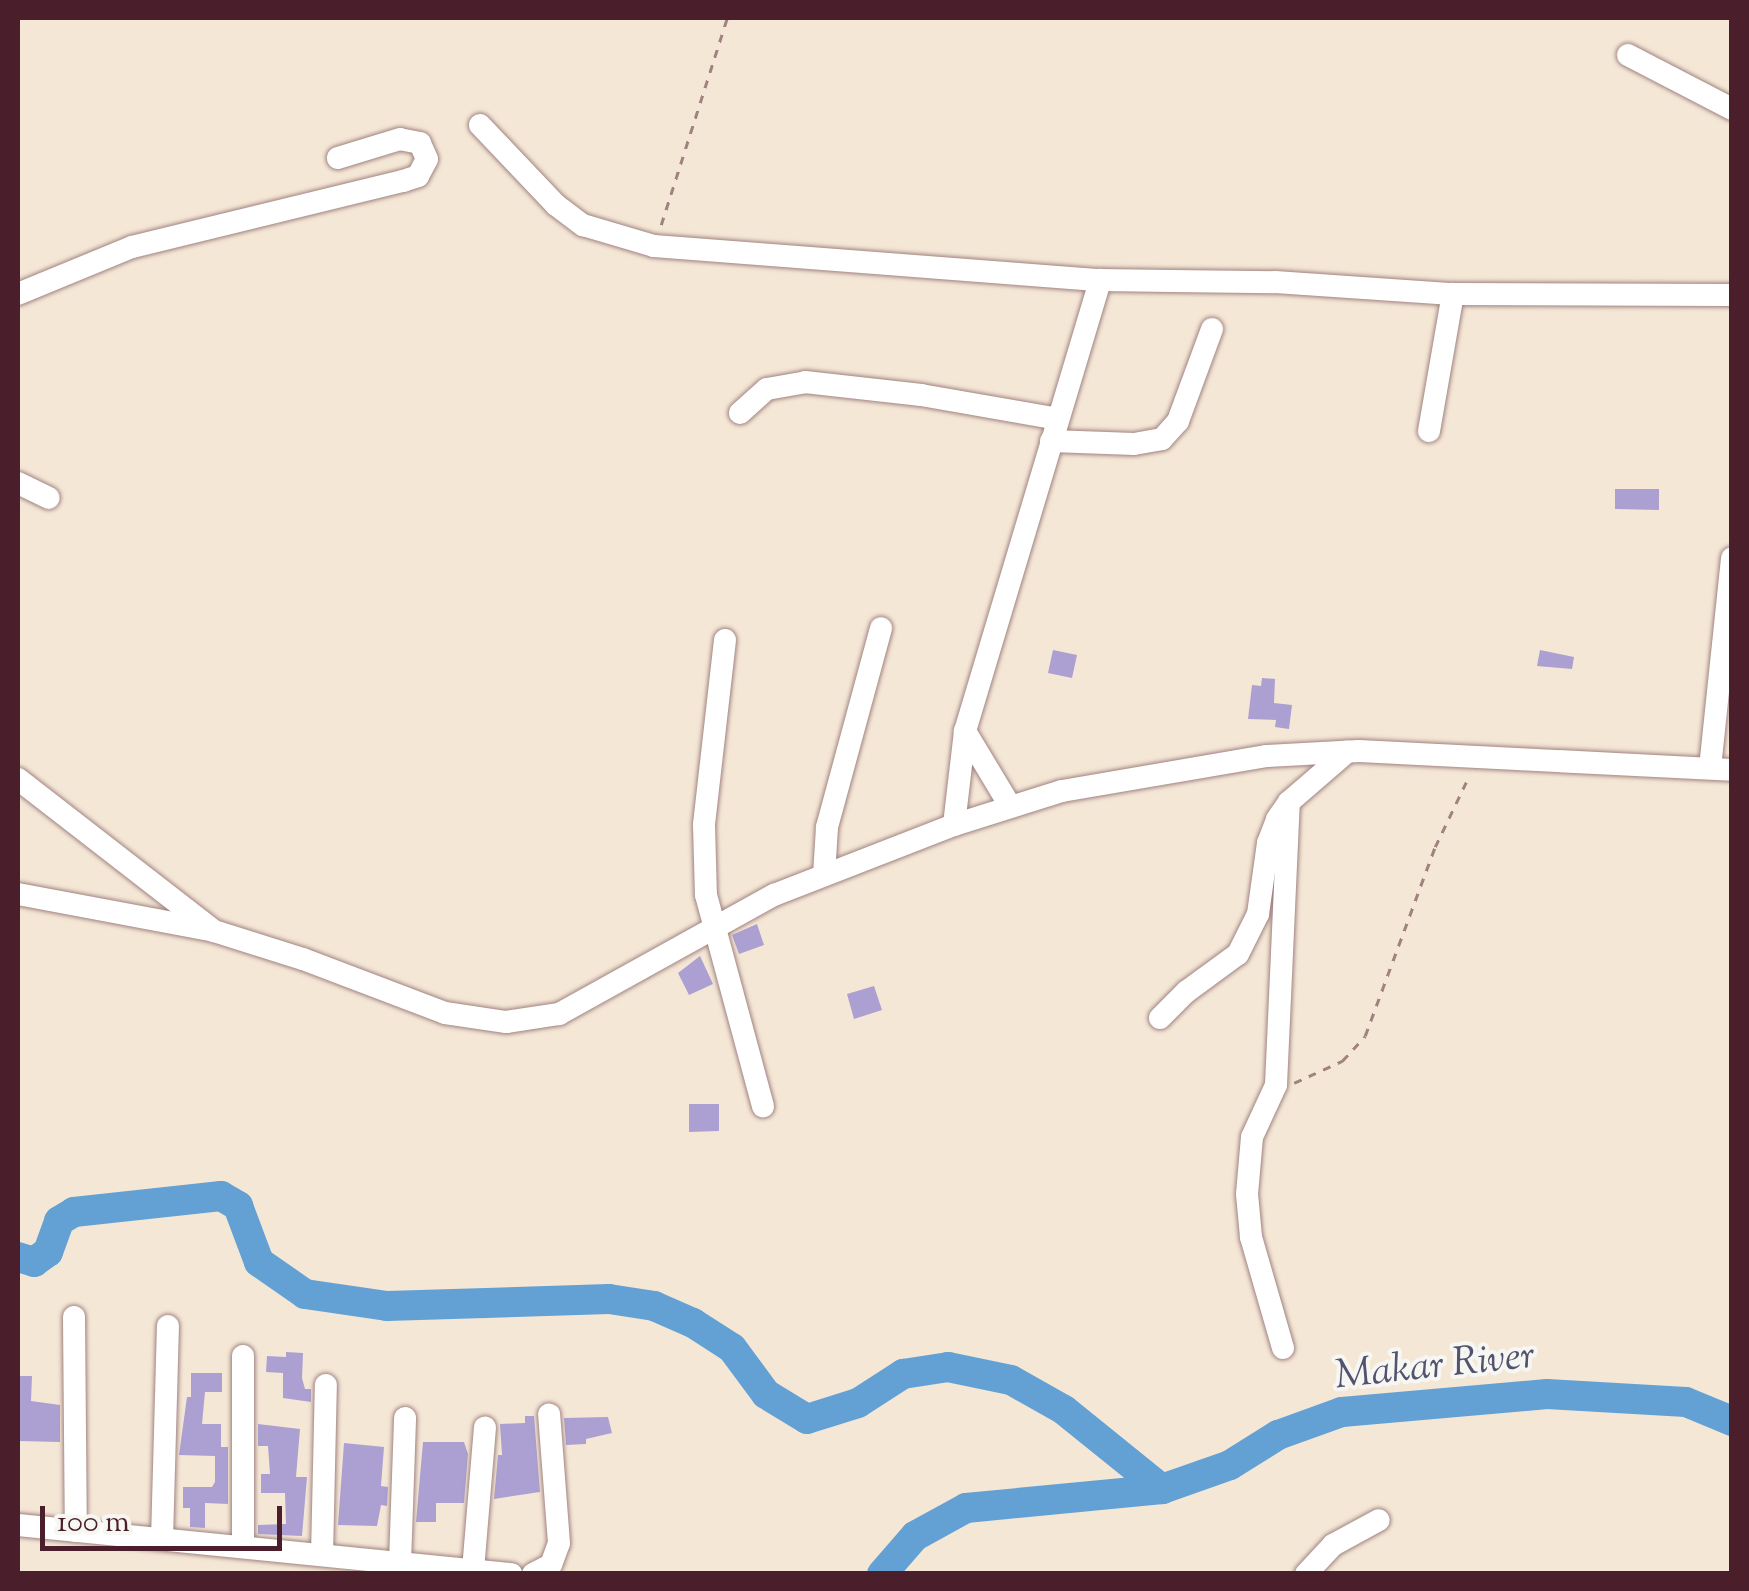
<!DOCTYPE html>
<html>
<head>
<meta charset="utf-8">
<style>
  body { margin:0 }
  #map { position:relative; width:1749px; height:1591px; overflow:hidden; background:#f5e7d6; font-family:"Sorts Mill Goudy",serif }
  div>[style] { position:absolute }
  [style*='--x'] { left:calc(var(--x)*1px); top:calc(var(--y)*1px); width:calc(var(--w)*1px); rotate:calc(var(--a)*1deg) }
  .river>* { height:30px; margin:-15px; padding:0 15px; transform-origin:15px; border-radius:15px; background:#63a1d5 }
  .building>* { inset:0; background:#aba0d1 }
  .path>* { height:2.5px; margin-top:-1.25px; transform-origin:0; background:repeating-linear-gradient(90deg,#a08380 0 8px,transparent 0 16px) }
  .roads { filter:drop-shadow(0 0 2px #a08380) drop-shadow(0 0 2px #a08380) }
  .minor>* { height:22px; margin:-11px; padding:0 11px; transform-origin:11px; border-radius:11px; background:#fff }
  span { translate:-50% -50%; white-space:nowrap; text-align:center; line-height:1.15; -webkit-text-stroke:8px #f6f6f2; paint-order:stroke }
  .water-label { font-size:40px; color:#54536f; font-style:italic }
  .frame { position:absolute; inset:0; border:20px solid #4a1f2b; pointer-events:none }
  .scale { position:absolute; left:40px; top:1506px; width:242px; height:45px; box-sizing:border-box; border:5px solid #4a1f2b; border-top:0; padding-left:12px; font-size:30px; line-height:35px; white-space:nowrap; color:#4a1f2b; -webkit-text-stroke:8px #f6f6f2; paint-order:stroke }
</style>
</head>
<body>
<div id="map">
  <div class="river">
    <div style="--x:18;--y:1257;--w:17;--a:17"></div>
    <div style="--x:34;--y:1262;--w:17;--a:-36"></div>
    <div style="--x:48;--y:1252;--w:33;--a:-70"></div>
    <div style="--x:59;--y:1221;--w:17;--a:-31"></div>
    <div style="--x:74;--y:1212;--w:148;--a:-6.2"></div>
    <div style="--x:221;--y:1196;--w:20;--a:30"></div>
    <div style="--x:238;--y:1206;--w:60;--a:69.4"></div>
    <div style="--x:259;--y:1262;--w:56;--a:34.8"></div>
    <div style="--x:305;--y:1294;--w:83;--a:8.3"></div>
    <div style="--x:387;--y:1306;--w:222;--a:-1.8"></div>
    <div style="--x:609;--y:1299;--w:46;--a:8.8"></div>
    <div style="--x:654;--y:1306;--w:43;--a:23.6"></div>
    <div style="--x:693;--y:1323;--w:46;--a:32.7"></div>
    <div style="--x:732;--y:1348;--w:57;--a:53.5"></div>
    <div style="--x:766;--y:1394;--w:48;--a:31.4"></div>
    <div style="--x:807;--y:1419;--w:53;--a:-17.4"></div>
    <div style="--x:858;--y:1403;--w:54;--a:-32.8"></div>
    <div style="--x:903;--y:1374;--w:46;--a:-8.8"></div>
    <div style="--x:948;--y:1367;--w:64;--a:11.7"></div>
    <div style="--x:1011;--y:1380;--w:61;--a:29.5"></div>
    <div style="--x:1064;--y:1410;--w:126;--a:38.9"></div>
    <div style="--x:882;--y:1574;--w:50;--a:-49"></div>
    <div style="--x:915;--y:1536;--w:58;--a:-28.8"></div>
    <div style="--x:966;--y:1508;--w:197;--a:-5.5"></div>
    <div style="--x:1162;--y:1489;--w:72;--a:-19.4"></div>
    <div style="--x:1230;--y:1465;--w:57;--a:-32"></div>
    <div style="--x:1278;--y:1435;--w:68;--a:-19.8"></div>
    <div style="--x:1342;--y:1412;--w:206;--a:-5"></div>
    <div style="--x:1547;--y:1394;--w:139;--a:3.3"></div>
    <div style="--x:1686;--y:1402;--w:50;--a:22.4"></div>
  </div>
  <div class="building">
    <div style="clip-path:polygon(1615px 489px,1659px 489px,1659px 510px,1615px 509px)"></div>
    <div style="clip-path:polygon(1053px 650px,1077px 655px,1072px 678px,1048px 673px)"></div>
    <div style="clip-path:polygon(1540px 650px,1574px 657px,1572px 669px,1537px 666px)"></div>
    <div style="clip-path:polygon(1262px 678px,1275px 679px,1274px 703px,1292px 705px,1289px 729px,1275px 727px,1276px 720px,1248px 719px,1252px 685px,1261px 686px)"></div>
    <div style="clip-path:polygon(757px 924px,764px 945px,739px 954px,732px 935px)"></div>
    <div style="clip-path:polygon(700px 956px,713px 984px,689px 995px,678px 973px)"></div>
    <div style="clip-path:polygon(874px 986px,882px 1010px,854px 1019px,847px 994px)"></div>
    <div style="clip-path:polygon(689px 1104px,719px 1104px,719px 1131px,689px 1132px)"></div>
    <div style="clip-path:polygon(286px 1352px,303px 1353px,302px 1378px,305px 1389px,311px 1389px,311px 1402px,283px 1398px,283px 1373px,266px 1372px,267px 1356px,286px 1357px)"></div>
    <div style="clip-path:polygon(191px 1373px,222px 1373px,222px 1392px,205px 1392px,202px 1424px,221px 1424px,221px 1447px,228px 1447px,228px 1504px,205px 1503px,205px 1528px,190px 1527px,190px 1508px,183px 1508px,183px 1487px,212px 1487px,215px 1482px,215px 1456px,179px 1455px,187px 1397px,191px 1397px)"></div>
    <div style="clip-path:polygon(20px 1376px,32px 1376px,31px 1401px,60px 1405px,60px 1442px,18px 1441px)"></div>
    <div style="clip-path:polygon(525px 1416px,534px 1416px,540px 1492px,494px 1499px,498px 1455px,502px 1455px,500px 1424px,525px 1423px)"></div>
    <div style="clip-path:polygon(608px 1417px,612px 1433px,586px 1439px,586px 1444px,566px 1445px,564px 1418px)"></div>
    <div style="clip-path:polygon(258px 1424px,300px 1429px,296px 1477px,307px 1477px,302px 1536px,258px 1534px,258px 1525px,286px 1524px,285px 1493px,261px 1493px,261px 1474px,270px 1474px,268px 1446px,258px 1446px)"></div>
    <div style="clip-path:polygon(423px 1442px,464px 1442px,468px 1454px,464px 1503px,436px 1503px,436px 1522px,416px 1522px)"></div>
    <div style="clip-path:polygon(344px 1443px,384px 1447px,381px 1486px,388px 1487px,387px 1506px,381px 1505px,377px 1526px,338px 1525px)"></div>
  </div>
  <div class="path">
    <div style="--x:661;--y:225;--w:217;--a:-72.3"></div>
    <div style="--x:1294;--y:1083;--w:53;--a:-24.6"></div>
    <div style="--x:1342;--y:1061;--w:34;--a:-47"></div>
    <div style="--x:1365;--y:1036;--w:202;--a:-69.7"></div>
    <div style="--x:1435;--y:847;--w:79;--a:-64.4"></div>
  </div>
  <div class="roads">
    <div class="minor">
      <div style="--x:1628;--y:55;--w:117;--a:27.4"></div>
      <div style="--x:480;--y:125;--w:110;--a:46.5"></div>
      <div style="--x:556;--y:205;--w:34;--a:37"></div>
      <div style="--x:583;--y:225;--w:74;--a:16.5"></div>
      <div style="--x:654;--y:246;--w:447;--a:4.4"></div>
      <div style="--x:1100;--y:280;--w:175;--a:0.7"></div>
      <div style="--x:1275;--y:282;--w:178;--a:3.9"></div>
      <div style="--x:1453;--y:294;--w:279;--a:0.2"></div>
      <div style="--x:18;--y:294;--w:123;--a:-22.4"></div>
      <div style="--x:132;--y:247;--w:279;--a:-13.7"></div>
      <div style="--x:403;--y:181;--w:16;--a:-18"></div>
      <div style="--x:418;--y:176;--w:19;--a:-62"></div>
      <div style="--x:427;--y:159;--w:17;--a:-114"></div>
      <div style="--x:420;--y:143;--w:20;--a:-169"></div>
      <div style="--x:400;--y:139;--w:65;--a:163"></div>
      <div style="--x:740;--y:413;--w:36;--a:-42"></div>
      <div style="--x:767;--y:389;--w:39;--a:-10"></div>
      <div style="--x:805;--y:382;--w:117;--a:6.4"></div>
      <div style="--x:921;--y:395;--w:139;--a:9.9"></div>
      <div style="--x:1429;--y:431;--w:139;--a:-80.1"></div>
      <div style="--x:1051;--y:441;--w:83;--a:2.1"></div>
      <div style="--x:1134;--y:444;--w:28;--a:-10"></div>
      <div style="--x:1162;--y:439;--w:24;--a:-48"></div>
      <div style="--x:1178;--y:421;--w:98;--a:-69.7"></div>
      <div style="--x:18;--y:483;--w:34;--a:26"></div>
      <div style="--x:725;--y:640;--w:186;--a:96.5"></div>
      <div style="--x:704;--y:825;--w:70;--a:88.4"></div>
      <div style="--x:706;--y:895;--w:219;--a:74.9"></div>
      <div style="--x:965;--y:731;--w:87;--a:59"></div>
      <div style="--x:1710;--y:768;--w:211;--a:-84"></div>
      <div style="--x:18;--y:779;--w:248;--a:37.8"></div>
      <div style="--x:214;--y:931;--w:93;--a:17.5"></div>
      <div style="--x:303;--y:959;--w:152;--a:20.8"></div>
      <div style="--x:445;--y:1013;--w:62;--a:8.4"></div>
      <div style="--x:506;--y:1022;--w:54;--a:-8.6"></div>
      <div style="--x:559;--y:1014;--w:246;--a:-29"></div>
      <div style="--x:774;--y:895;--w:193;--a:-21.3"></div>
      <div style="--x:954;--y:825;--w:113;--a:-17.5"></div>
      <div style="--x:1062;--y:791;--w:208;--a:-9.7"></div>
      <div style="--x:1267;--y:756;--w:92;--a:-3.1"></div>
      <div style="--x:1359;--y:751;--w:373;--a:2.9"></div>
      <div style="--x:954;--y:825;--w:95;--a:-83.3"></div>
      <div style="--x:965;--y:731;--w:471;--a:-73.3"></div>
      <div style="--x:824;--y:875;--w:48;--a:-86.4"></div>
      <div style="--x:827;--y:827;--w:206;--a:-74.8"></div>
      <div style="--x:18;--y:894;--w:196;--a:10.6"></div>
      <div style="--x:1160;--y:1018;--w:37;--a:-45"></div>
      <div style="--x:1186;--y:992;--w:64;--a:-36.2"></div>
      <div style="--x:1238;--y:954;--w:45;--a:-63.4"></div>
      <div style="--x:1258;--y:914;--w:72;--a:-82"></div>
      <div style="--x:1268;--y:843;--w:26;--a:-69"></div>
      <div style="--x:1277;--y:819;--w:21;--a:-55"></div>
      <div style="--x:1289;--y:802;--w:77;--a:-40.8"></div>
      <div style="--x:74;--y:1317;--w:214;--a:89.5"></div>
      <div style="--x:1283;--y:1348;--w:116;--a:-106.1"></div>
      <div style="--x:1251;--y:1237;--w:43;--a:-95.3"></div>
      <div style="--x:1247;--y:1194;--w:57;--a:-85"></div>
      <div style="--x:1252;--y:1137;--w:57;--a:-65.2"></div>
      <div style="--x:1276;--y:1085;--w:283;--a:-87.4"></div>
      <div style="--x:18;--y:1525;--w:496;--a:5.7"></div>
      <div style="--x:162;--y:1539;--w:213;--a:-88.4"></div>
      <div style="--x:243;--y:1547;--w:191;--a:-90"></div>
      <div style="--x:322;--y:1555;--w:170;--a:-88.7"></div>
      <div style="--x:400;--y:1563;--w:145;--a:-88"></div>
      <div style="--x:473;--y:1570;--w:143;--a:-85.2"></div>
      <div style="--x:533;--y:1574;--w:20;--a:-27"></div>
      <div style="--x:551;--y:1565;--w:23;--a:-70"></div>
      <div style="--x:559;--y:1543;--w:129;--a:-94.4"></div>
      <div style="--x:1306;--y:1574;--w:40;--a:-47"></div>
      <div style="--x:1333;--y:1545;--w:52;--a:-28.5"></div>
    </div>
  </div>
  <div class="water-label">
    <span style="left:1435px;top:1368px;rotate:-6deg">Makar River</span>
  </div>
  <div class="frame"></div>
  <div class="scale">100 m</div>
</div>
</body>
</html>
